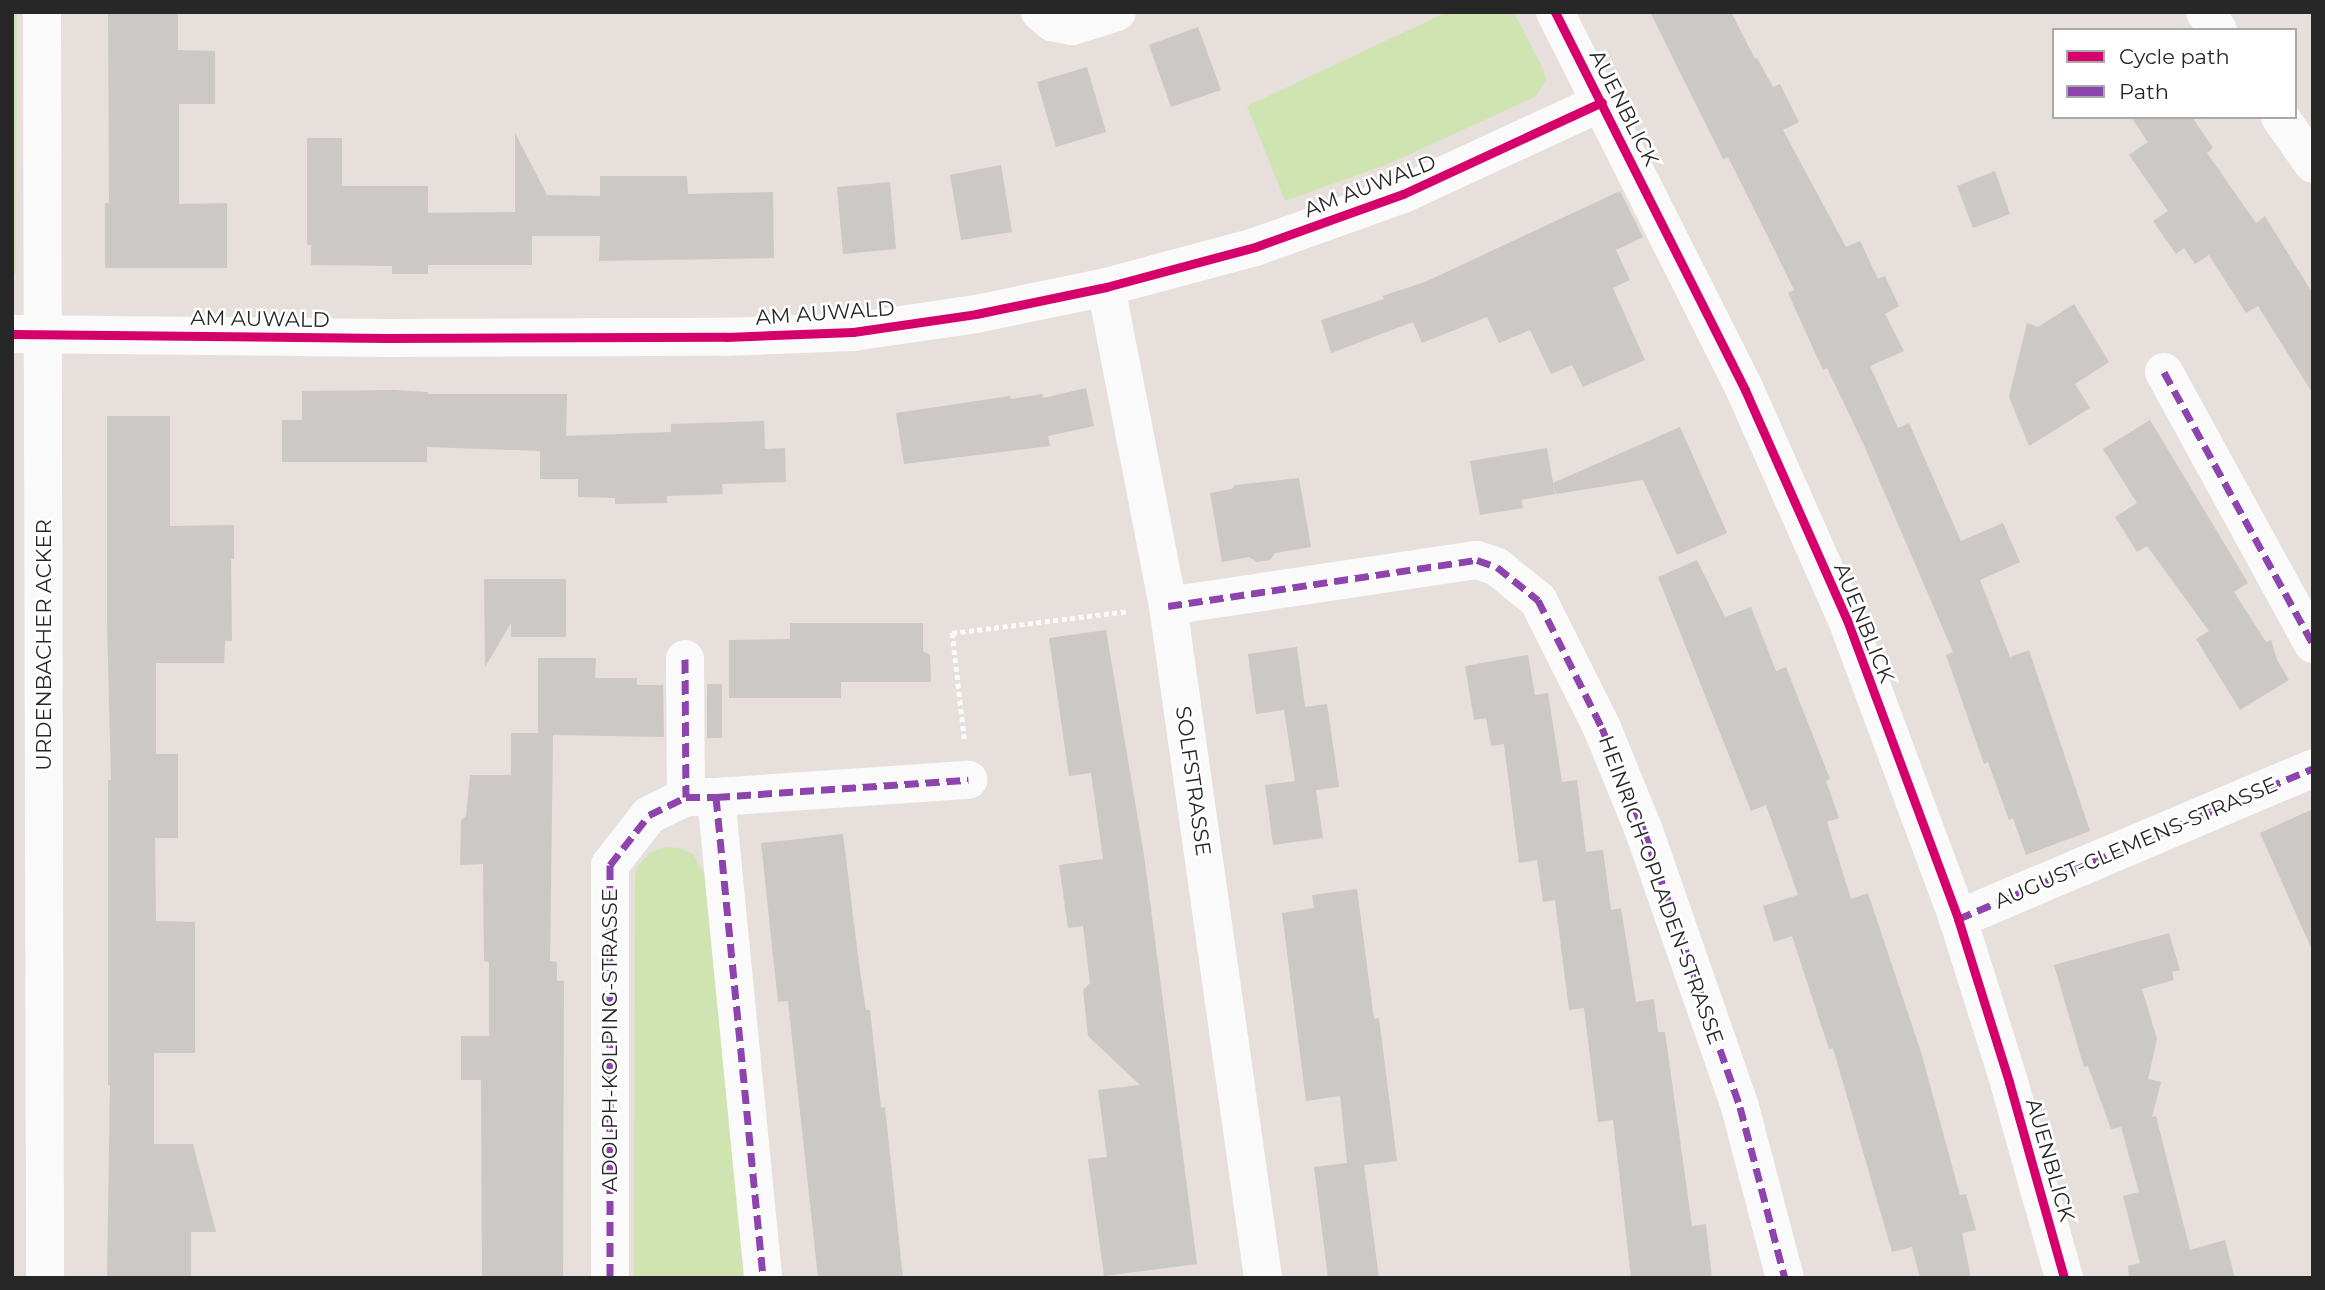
<!DOCTYPE html>
<html>
<head>
<meta charset="utf-8">
<style>
  body { margin:0 }
  #map { position:relative; width:2325px; height:1290px; overflow:hidden; background:#e6dfdc; font-family:Montserrat,sans-serif }
  div>[style] { position:absolute }
  [style*='--x'] { left:calc(var(--x)*1px); top:calc(var(--y)*1px); width:calc(var(--w)*1px); rotate:calc(var(--a)*1deg) }
  .green>* { inset:0; background:#d0e4b1 }
  .building>* { inset:0; background:#ccc8c5 }
  .path>* { height:4.5px; margin-top:-2.25px; transform-origin:0; background:repeating-linear-gradient(90deg,#fbfafa 0 5px,transparent 0 8.5px) }
  .minor>* { height:38px; margin:-19px; padding:0 19px; transform-origin:19px; border-radius:19px; background:#fbfafa }
  .quiet>* { height:7px; margin-top:-3.5px; transform-origin:0; background:repeating-linear-gradient(90deg,#8e44ad 0 14px,transparent 0 21px) }
  .cycleway>* { height:9px; margin:-4.5px; padding:0 4.5px; transform-origin:4.5px; border-radius:4.5px; background:#d6006c }
  span { translate:-50% -50%; white-space:nowrap; text-align:center; line-height:1.15; -webkit-text-stroke:5px #fff; paint-order:stroke }
  .street-label { font-size:21px; color:#272727 }
  .frame { position:absolute; inset:0; border:14px solid #272727; pointer-events:none }
  .legend { position:absolute; left:2052px; top:28px; width:245px; height:91px; box-sizing:border-box; background:#fff; border:2px solid #a9a9a9; margin:0; padding:9px 12px; list-style:none; font-size:21px; color:#272727 }
  .legend li { display:flex; align-items:center; gap:14px; height:35px }
  .legend b { width:35px; border:2px solid #a9a9a9 }
</style>
</head>
<body>
<div id="map">
  <div class="green">
    <div style="clip-path:polygon(12px 12px,17px 12px,16px 272px,12px 277px)"></div>
    <div style="clip-path:polygon(1447px 12px,1514px 12px,1544px 71px,1546px 81px,1535px 97px,1388px 164px,1285px 201px,1247px 106px)"></div>
    <div style="clip-path:polygon(665px 847px,680px 848px,693px 854px,704px 873px,746px 1278px,634px 1278px,635px 874px,640px 863px,650px 853px)"></div>
  </div>
  <div class="building">
    <div style="clip-path:polygon(108px 12px,178px 12px,178px 50px,215px 51px,215px 104px,179px 104px,179px 204px,227px 203px,227px 268px,105px 268px,105px 203px,109px 203px)"></div>
    <div style="clip-path:polygon(1650px 12px,1731px 12px,1755px 59px,1757px 58px,1773px 87px,1780px 84px,1799px 122px,1783px 130px,1846px 247px,1860px 241px,1878px 279px,1885px 276px,1899px 306px,1885px 314px,1904px 351px,1870px 366px,1898px 428px,1909px 423px,1961px 541px,2003px 523px,2020px 562px,1980px 580px,2010px 657px,2029px 650px,2090px 831px,2026px 855px,2013px 818px,2009px 820px,1988px 762px,1984px 764px,1969px 721px,1946px 655px,1953px 652px,1863px 443px,1827px 368px,1823px 370px,1788px 293px,1794px 290px,1775px 251px,1728px 157px,1723px 159px)"></div>
    <div style="clip-path:polygon(1198px 27px,1221px 90px,1171px 107px,1149px 45px)"></div>
    <div style="clip-path:polygon(1087px 67px,1106px 132px,1056px 147px,1037px 82px)"></div>
    <div style="clip-path:polygon(2131px 117px,2192px 117px,2213px 148px,2207px 153px,2256px 223px,2265px 216px,2313px 294px,2313px 394px,2258px 306px,2246px 313px,2209px 255px,2195px 264px,2184px 248px,2176px 254px,2153px 221px,2168px 211px,2129px 155px,2148px 142px)"></div>
    <div style="clip-path:polygon(515px 133px,547px 195px,600px 196px,600px 176px,687px 176px,688px 194px,773px 192px,774px 258px,599px 261px,600px 236px,532px 236px,532px 265px,428px 265px,428px 274px,392px 274px,392px 266px,311px 265px,311px 245px,307px 245px,307px 138px,342px 138px,342px 186px,428px 186px,428px 213px,515px 212px)"></div>
    <div style="clip-path:polygon(1001px 165px,1012px 232px,961px 240px,950px 175px)"></div>
    <div style="clip-path:polygon(1995px 171px,2010px 214px,1973px 228px,1957px 186px)"></div>
    <div style="clip-path:polygon(890px 182px,896px 249px,843px 254px,837px 187px)"></div>
    <div style="clip-path:polygon(1620px 191px,1643px 237px,1616px 250px,1630px 280px,1613px 288px,1645px 360px,1583px 387px,1572px 365px,1551px 374px,1530px 330px,1499px 343px,1487px 317px,1422px 343px,1413px 322px,1331px 353px,1321px 320px,1384px 299px,1382px 296px,1425px 282px)"></div>
    <div style="clip-path:polygon(2074px 304px,2109px 362px,2075px 384px,2090px 408px,2029px 446px,2009px 397px,2027px 323px,2038px 327px)"></div>
    <div style="clip-path:polygon(1086px 388px,1094px 426px,1048px 436px,1050px 446px,904px 464px,896px 413px,1010px 396px,1011px 399px,1042px 394px,1043px 398px)"></div>
    <div style="clip-path:polygon(393px 390px,428px 392px,428px 394px,567px 394px,566px 436px,671px 432px,671px 424px,764px 421px,765px 449px,785px 448px,786px 482px,722px 484px,723px 494px,667px 496px,667px 503px,615px 504px,615px 498px,578px 497px,578px 479px,540px 479px,540px 451px,427px 447px,427px 462px,282px 462px,282px 420px,302px 420px,302px 391px)"></div>
    <div style="clip-path:polygon(107px 416px,170px 416px,170px 526px,234px 525px,234px 559px,231px 559px,232px 641px,225px 641px,224px 663px,156px 663px,156px 754px,178px 754px,178px 838px,155px 838px,156px 921px,195px 922px,195px 1053px,154px 1053px,154px 1144px,193px 1144px,216px 1232px,191px 1232px,191px 1278px,107px 1278px,110px 1085px,108px 1085px,108px 780px,111px 780px,107px 622px)"></div>
    <div style="clip-path:polygon(2150px 420px,2248px 583px,2234px 592px,2266px 642px,2271px 640px,2277px 660px,2289px 680px,2240px 710px,2196px 639px,2209px 631px,2147px 546px,2137px 552px,2115px 517px,2137px 503px,2103px 449px)"></div>
    <div style="clip-path:polygon(1680px 427px,1727px 533px,1677px 555px,1643px 480px,1556px 494px,1553px 483px)"></div>
    <div style="clip-path:polygon(1547px 448px,1555px 494px,1521px 500px,1523px 508px,1480px 515px,1470px 461px)"></div>
    <div style="clip-path:polygon(1299px 478px,1311px 547px,1275px 553px,1270px 560px,1257px 562px,1249px 557px,1222px 562px,1210px 493px,1232px 489px,1235px 485px)"></div>
    <div style="clip-path:polygon(1697px 560px,1725px 617px,1751px 607px,1776px 671px,1786px 667px,1830px 779px,1826px 781px,1839px 818px,1827px 822px,1851px 899px,1868px 893px,1921px 1052px,1960px 1195px,1966px 1194px,1976px 1230px,1962px 1233px,1971px 1278px,1920px 1278px,1912px 1247px,1892px 1252px,1833px 1048px,1829px 1049px,1792px 936px,1774px 942px,1763px 906px,1798px 895px,1766px 805px,1751px 811px,1658px 577px)"></div>
    <div style="clip-path:polygon(484px 579px,566px 579px,566px 637px,511px 637px,511px 623px,485px 667px)"></div>
    <div style="clip-path:polygon(790px 623px,923px 623px,923px 651px,930px 655px,931px 682px,841px 682px,841px 698px,729px 698px,729px 640px,790px 639px)"></div>
    <div style="clip-path:polygon(1106px 630px,1144px 855px,1197px 1264px,1104px 1276px,1088px 1159px,1107px 1157px,1098px 1090px,1140px 1085px,1088px 1036px,1083px 990px,1090px 983px,1083px 926px,1068px 928px,1059px 865px,1103px 859px,1091px 773px,1069px 776px,1049px 638px)"></div>
    <div style="clip-path:polygon(1297px 647px,1305px 707px,1327px 704px,1339px 787px,1316px 790px,1323px 838px,1273px 845px,1265px 785px,1295px 781px,1284px 710px,1256px 714px,1248px 654px)"></div>
    <div style="clip-path:polygon(1528px 655px,1535px 695px,1548px 693px,1562px 782px,1577px 780px,1586px 852px,1603px 850px,1611px 910px,1621px 908px,1636px 1002px,1654px 999px,1658px 1032px,1665px 1032px,1692px 1226px,1706px 1224px,1712px 1278px,1631px 1278px,1613px 1120px,1598px 1122px,1584px 1008px,1569px 1010px,1555px 900px,1543px 902px,1537px 860px,1519px 863px,1504px 744px,1491px 746px,1486px 718px,1474px 720px,1465px 666px)"></div>
    <div style="clip-path:polygon(538px 658px,596px 658px,595px 678px,637px 678px,637px 685px,663px 685px,664px 737px,553px 735px,550px 961px,557px 962px,557px 981px,564px 981px,563px 1278px,482px 1278px,481px 1080px,461px 1080px,461px 1036px,489px 1036px,489px 962px,484px 961px,483px 864px,460px 865px,461px 820px,466px 816px,470px 775px,511px 775px,511px 733px,538px 733px)"></div>
    <div style="clip-path:polygon(707px 684px,722px 684px,722px 738px,707px 738px)"></div>
    <div style="clip-path:polygon(2313px 809px,2313px 952px,2260px 833px)"></div>
    <div style="clip-path:polygon(843px 834px,859px 964px,866px 1010px,870px 1010px,881px 1108px,885px 1107px,903px 1278px,818px 1278px,788px 1001px,778px 1002px,761px 843px)"></div>
    <div style="clip-path:polygon(1357px 889px,1374px 1019px,1379px 1018px,1397px 1161px,1364px 1165px,1379px 1278px,1328px 1278px,1314px 1167px,1347px 1163px,1340px 1096px,1306px 1101px,1282px 913px,1314px 908px,1312px 895px)"></div>
    <div style="clip-path:polygon(2169px 933px,2180px 970px,2172px 972px,2174px 980px,2142px 989px,2157px 1039px,2148px 1079px,2161px 1082px,2152px 1117px,2156px 1116px,2190px 1250px,2225px 1240px,2235px 1278px,2129px 1278px,2128px 1266px,2140px 1263px,2123px 1196px,2139px 1192px,2121px 1127px,2111px 1129px,2088px 1066px,2084px 1067px,2054px 965px)"></div>
  </div>
  <div class="path">
    <div style="--x:964;--y:739;--w:107;--a:-96.5"></div>
    <div style="--x:952;--y:633;--w:178;--a:-7.1"></div>
  </div>
  <div class="minor">
    <div style="--x:42;--y:12;--w:1266;--a:89.86"></div>
    <div style="--x:1040;--y:12;--w:16;--a:40"></div>
    <div style="--x:1052;--y:22;--w:20;--a:11"></div>
    <div style="--x:1072;--y:26;--w:47;--a:-17.3"></div>
    <div style="--x:1555;--y:12;--w:423;--a:63.3"></div>
    <div style="--x:1745;--y:390;--w:252;--a:66.1"></div>
    <div style="--x:1847;--y:620;--w:319;--a:69.6"></div>
    <div style="--x:1958;--y:919;--w:171;--a:72.6"></div>
    <div style="--x:2009;--y:1082;--w:204;--a:74.3"></div>
    <div style="--x:2205;--y:12;--w:22;--a:54"></div>
    <div style="--x:2280;--y:117;--w:57;--a:54.9"></div>
    <div style="--x:1106;--y:287;--w:325;--a:79"></div>
    <div style="--x:1168;--y:606;--w:679;--a:81.95"></div>
    <div style="--x:12;--y:334;--w:374;--a:0.6"></div>
    <div style="--x:386;--y:338;--w:340;--a:-0.2"></div>
    <div style="--x:726;--y:337;--w:127;--a:-2.3"></div>
    <div style="--x:853;--y:332;--w:124;--a:-8.3"></div>
    <div style="--x:976;--y:314;--w:133;--a:-11.7"></div>
    <div style="--x:1106;--y:287;--w:154;--a:-15"></div>
    <div style="--x:1255;--y:247;--w:157;--a:-19.7"></div>
    <div style="--x:1403;--y:194;--w:219;--a:-24.8"></div>
    <div style="--x:2164;--y:372;--w:310;--a:61.3"></div>
    <div style="--x:1168;--y:606;--w:312;--a:-8.5"></div>
    <div style="--x:1477;--y:560;--w:21;--a:19"></div>
    <div style="--x:1497;--y:567;--w:53;--a:38.8"></div>
    <div style="--x:1538;--y:600;--w:143;--a:63.4"></div>
    <div style="--x:1602;--y:728;--w:111;--a:67.8"></div>
    <div style="--x:1644;--y:831;--w:292;--a:70.8"></div>
    <div style="--x:1740;--y:1107;--w:177;--a:75.3"></div>
    <div style="--x:685;--y:659;--w:138;--a:89.6"></div>
    <div style="--x:716;--y:797;--w:253;--a:-3.9"></div>
    <div style="--x:1958;--y:919;--w:386;--a:-23"></div>
    <div style="--x:610;--y:1278;--w:413;--a:-90"></div>
    <div style="--x:610;--y:865;--w:63;--a:-52"></div>
    <div style="--x:649;--y:815;--w:41;--a:-25.9"></div>
    <div style="--x:686;--y:797;--w:30;--a:0"></div>
    <div style="--x:716;--y:797;--w:483;--a:84.4"></div>
  </div>
  <div class="quiet">
    <div style="--x:2164;--y:372;--w:310;--a:61.3"></div>
    <div style="--x:1168;--y:606;--w:312;--a:-8.5"></div>
    <div style="--x:1477;--y:560;--w:21;--a:19"></div>
    <div style="--x:1497;--y:567;--w:53;--a:38.8"></div>
    <div style="--x:1538;--y:600;--w:143;--a:63.4"></div>
    <div style="--x:1602;--y:728;--w:111;--a:67.8"></div>
    <div style="--x:1644;--y:831;--w:292;--a:70.8"></div>
    <div style="--x:1740;--y:1107;--w:177;--a:75.3"></div>
    <div style="--x:685;--y:659;--w:138;--a:89.6"></div>
    <div style="--x:716;--y:797;--w:253;--a:-3.9"></div>
    <div style="--x:1958;--y:919;--w:386;--a:-23"></div>
    <div style="--x:610;--y:1278;--w:413;--a:-90"></div>
    <div style="--x:610;--y:865;--w:63;--a:-52"></div>
    <div style="--x:649;--y:815;--w:41;--a:-25.9"></div>
    <div style="--x:686;--y:797;--w:30;--a:0"></div>
    <div style="--x:716;--y:797;--w:483;--a:84.4"></div>
  </div>
  <div class="cycleway">
    <div style="--x:1555;--y:12;--w:423;--a:63.3"></div>
    <div style="--x:1745;--y:390;--w:252;--a:66.1"></div>
    <div style="--x:1847;--y:620;--w:319;--a:69.6"></div>
    <div style="--x:1958;--y:919;--w:171;--a:72.6"></div>
    <div style="--x:2009;--y:1082;--w:204;--a:74.3"></div>
    <div style="--x:12;--y:334;--w:374;--a:0.6"></div>
    <div style="--x:386;--y:338;--w:340;--a:-0.2"></div>
    <div style="--x:726;--y:337;--w:127;--a:-2.3"></div>
    <div style="--x:853;--y:332;--w:124;--a:-8.3"></div>
    <div style="--x:976;--y:314;--w:133;--a:-11.7"></div>
    <div style="--x:1106;--y:287;--w:154;--a:-15"></div>
    <div style="--x:1255;--y:247;--w:157;--a:-19.7"></div>
    <div style="--x:1403;--y:194;--w:219;--a:-24.8"></div>
  </div>
  <div class="street-label">
    <span style="left:1624px;top:108px;rotate:63deg">AUENBLICK</span>
    <span style="left:1370px;top:186px;rotate:-21deg">AM AUWALD</span>
    <span style="left:825px;top:313px;rotate:-4deg">AM AUWALD</span>
    <span style="left:260px;top:319px;rotate:1deg">AM AUWALD</span>
    <span style="left:1864px;top:623px;rotate:68deg">AUENBLICK</span>
    <span style="left:44px;top:645px;rotate:-90deg">URDENBACHER ACKER</span>
    <span style="left:1193px;top:781px;rotate:82deg">SOLFSTRASSE</span>
    <span style="left:2136px;top:843px;rotate:-23deg">AUGUST-CLEMENS-STRASSE</span>
    <span style="left:1661px;top:890px;rotate:70deg">HEINRICH-OPLADEN-STRASSE</span>
    <span style="left:610px;top:1040px;rotate:-90deg">ADOLPH-KOLPING-STRASSE</span>
    <span style="left:2050px;top:1160px;rotate:74deg">AUENBLICK</span>
  </div>
  <div class="frame"></div>
  <ul class="legend">
  <li><b style="height:9px;background:#d6006c"></b>Cycle path</li>
  <li><b style="height:9px;background:#8e44ad"></b>Path</li>
  </ul>
</div>
</body>
</html>
